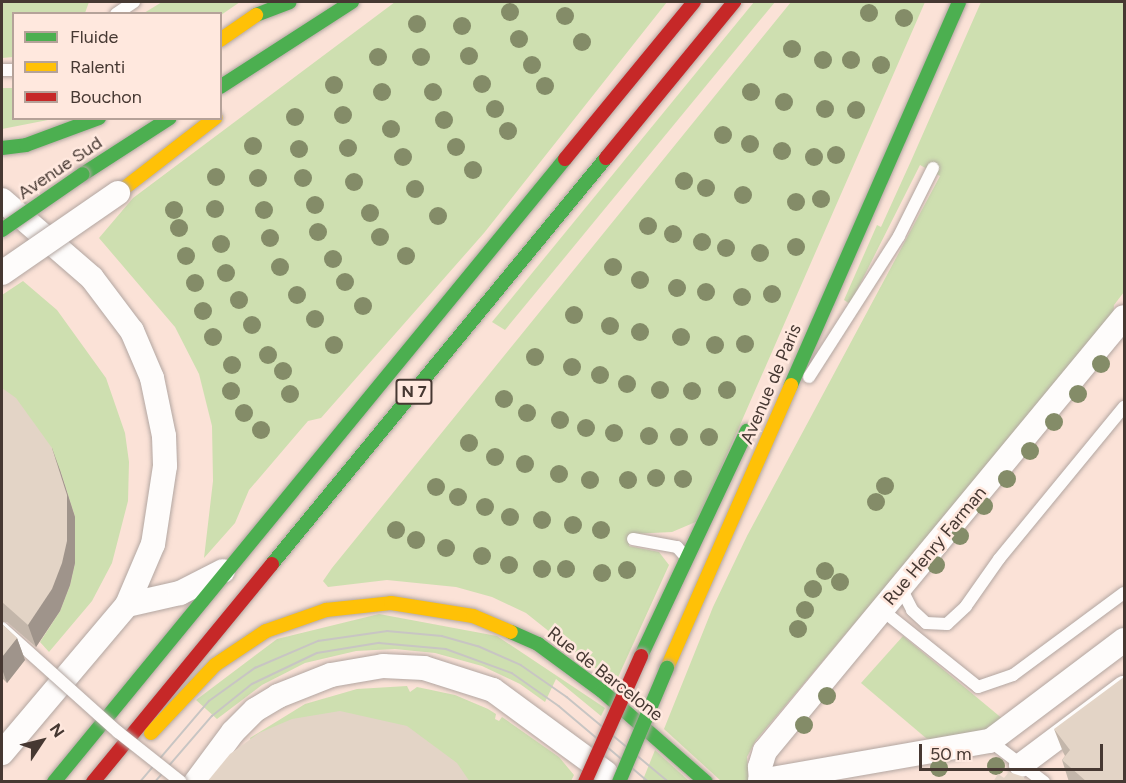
<!DOCTYPE html>
<html>
<head>
<meta charset="utf-8">
<style>
  body { margin:0 }
  #map { position:relative; width:1126px; height:783px; overflow:hidden; background:#f7ebe6; font-family:Figtree,sans-serif }
  div>[style] { position:absolute }
  [style*='--x'] { left:calc(var(--x)*1px); top:calc(var(--y)*1px); width:calc(var(--w)*1px); rotate:calc(var(--a)*1deg) }
  .built>* { inset:0; background:#fbe2d7 }
  .green>* { inset:0; background:#cedfb0 }
  .roads { filter:drop-shadow(0 0 2px #b2a6a1) drop-shadow(0 0 2px #b2a6a1) }
  .lane>* { height:12px; margin:-6px; padding:0 6px; transform-origin:6px; border-radius:6px; background:#fefcfb }
  .street>* { height:24px; margin:-12px; padding:0 12px; transform-origin:12px; border-radius:12px; background:#fefcfb }
  .fast>* { height:14px; margin:-7px; padding:0 7px; transform-origin:7px; border-radius:7px; background:#4caf50 }
  .slow>* { height:14px; margin:-7px; padding:0 7px; transform-origin:7px; border-radius:7px; background:#ffc107 }
  .jam>* { height:14px; margin:-7px; padding:0 7px; transform-origin:7px; border-radius:7px; background:#c62828 }
  .tram>* { height:1.5px; margin:-0.75px; padding:0 0.75px; transform-origin:0.75px; border-radius:0.75px; background:#c8c5c3 }
  .bridges { filter:drop-shadow(0 0 2px #b2a6a1) drop-shadow(0 0 2px #b2a6a1) }
  .lane-bridge>* { height:12px; margin:-6px; padding:0 6px; transform-origin:6px; border-radius:6px; background:#fefcfb }
  .street-bridge>* { height:24px; margin:-12px; padding:0 12px; transform-origin:12px; border-radius:12px; background:#fefcfb }
  .fast-bridge>* { height:14px; margin:-7px; padding:0 7px; transform-origin:7px; border-radius:7px; background:#4caf50 }
  .jam-bridge>* { height:14px; margin:-7px; padding:0 7px; transform-origin:7px; border-radius:7px; background:#c62828 }
  .trees>* { width:18px; height:18px; margin:-9px; border-radius:50%; background:#848c68 }
  .wall>* { inset:0; background:#c3b6aa }
  .shaded-wall>* { inset:0; background:#9f948b }
  .building>* { inset:0; background:#e3d4c6 }
  span { translate:-50% -50%; white-space:nowrap; text-align:center; line-height:1.15; -webkit-text-stroke:5px #ffe8de; paint-order:stroke }
  .shield-label span { padding:2px 4px; background:#ffe8de; border:2px solid; border-radius:4px; -webkit-text-stroke-width:0 }
  .shield-label { font-size:16px; color:#463832; font-weight:700 }
  .street-label { font-size:18px; color:#463832 }
  .frame { position:absolute; inset:0; border:3px solid #463832; pointer-events:none }
  .legend { position:absolute; left:12px; top:12px; width:210px; height:108px; box-sizing:border-box; background:#ffe8de; border:2px solid #b5a299; margin:0; padding:8px 10px; list-style:none; font-size:18px; color:#463832 }
  .legend li { display:flex; align-items:center; gap:12px; height:30px }
  .legend b { width:30px; border:2px solid #b5a299 }
  .north { position:absolute; left:12px; top:711px; width:60px; height:60px; -webkit-text-stroke:4px #ffe8de; paint-order:stroke; rotate:55deg; font-size:16px; font-weight:700; line-height:24px; text-align:center; color:#463832 }
  .north::after { content:''; display:block; margin:auto; width:21px; height:27px; background:#463832; clip-path:polygon(50% 0,100% 100%,50% 72%,0 100%) }
  .scale { position:absolute; left:919px; top:744px; width:184px; height:27px; box-sizing:border-box; border:3px solid #463832; border-top:0; padding-left:8px; font-size:18px; line-height:21px; white-space:nowrap; color:#463832; -webkit-text-stroke:4px #ffe8de; paint-order:stroke }
</style>
</head>
<body>
<div id="map">
  <div class="built">
    <div style="clip-path:polygon(evenodd,2px 2px,1124px 2px,1124px 781px,2px 781px,2px 2px,14px 14px,220px 14px,220px 118px,14px 118px,14px 14px)"></div>
  </div>
  <div class="green">
    <div style="clip-path:polygon(2px 2px,89px 2px,85px 13px,14px 14px,13px 57px,2px 58px)"></div>
    <div style="clip-path:polygon(162px 2px,240px 2px,221px 15px,144px 13px)"></div>
    <div style="clip-path:polygon(395px 2px,667px 2px,484px 233px,321px 418px,308px 421px,249px 490px,235px 523px,204px 558px,213px 481px,212px 426px,199px 374px,175px 327px,99px 238px,133px 198px)"></div>
    <div style="clip-path:polygon(754px 2px,775px 2px,505px 330px,492px 322px)"></div>
    <div style="clip-path:polygon(791px 2px,925px 2px,698px 521px,672px 532px,631px 534px,629px 546px,659px 552px,669px 565px,615px 684px,526px 613px,492px 597px,456px 587px,387px 580px,328px 587px,323px 581px,332px 568px)"></div>
    <div style="clip-path:polygon(981px 2px,1124px 2px,1124px 292px,1114px 305px,1113px 317px,756px 740px,747px 757px,749px 781px,721px 781px,664px 729px,713px 607px,747px 536px,940px 176px,920px 165px,850px 304px,844px 300px,877px 225px,881px 227px,911px 161px)"></div>
    <div style="clip-path:polygon(2px 88px,13px 88px,14px 118px,53px 119px,2px 129px)"></div>
    <div style="clip-path:polygon(23px 281px,57px 310px,106px 378px,125px 433px,129px 462px,128px 501px,112px 563px,92px 601px,49px 652px,40px 642px,60px 611px,70px 585px,75px 563px,75px 517px,60px 470px,2px 403px,2px 295px)"></div>
    <div style="clip-path:polygon(379px 614px,497px 636px,605px 708px,601px 716px,556px 679px,545px 702px,520px 684px,482px 666px,435px 653px,395px 649px,356px 651px,305px 663px,262px 685px,217px 719px,196px 700px,277px 639px)"></div>
    <div style="clip-path:polygon(903px 636px,1004px 720px,988px 734px,933px 744px,861px 683px)"></div>
    <div style="clip-path:polygon(407px 686px,410px 692px,417px 687px,455px 695px,488px 709px,496px 714px,495px 719px,499px 721px,502px 717px,559px 757px,574px 775px,571px 781px,461px 781px,257px 763px,250px 738px,305px 704px,357px 689px)"></div>
    <div style="clip-path:polygon(655px 750px,689px 781px,642px 782px)"></div>
  </div>
  <div class="roads">
    <div class="lane">
      <div style="--x:116;--y:14;--w:22;--a:-34"></div>
      <div style="--x:2;--y:70;--w:12;--a:0"></div>
      <div style="--x:809;--y:377;--w:167;--a:-57.4"></div>
      <div style="--x:899;--y:236;--w:76;--a:-63.4"></div>
      <div style="--x:633;--y:539;--w:45;--a:10.3"></div>
      <div style="--x:677;--y:547;--w:13;--a:48"></div>
      <div style="--x:901;--y:588;--w:25;--a:63"></div>
      <div style="--x:912;--y:610;--w:19;--a:43"></div>
      <div style="--x:926;--y:623;--w:21;--a:3"></div>
      <div style="--x:947;--y:624;--w:26;--a:-43"></div>
      <div style="--x:966;--y:606;--w:57;--a:-54.9"></div>
      <div style="--x:999;--y:559;--w:197;--a:-50.6"></div>
      <div style="--x:882;--y:610;--w:123;--a:38.7"></div>
      <div style="--x:978;--y:687;--w:37;--a:-19"></div>
      <div style="--x:1013;--y:675;--w:138;--a:-36.5"></div>
      <div style="--x:990;--y:741;--w:68;--a:37.2"></div>
    </div>
    <div class="street">
      <div style="--x:2;--y:200;--w:119;--a:40.9"></div>
      <div style="--x:92;--y:278;--w:66;--a:53"></div>
      <div style="--x:132;--y:331;--w:51;--a:66.9"></div>
      <div style="--x:152;--y:378;--w:59;--a:78.3"></div>
      <div style="--x:164;--y:436;--w:30;--a:88"></div>
      <div style="--x:165;--y:466;--w:79;--a:98.7"></div>
      <div style="--x:153;--y:544;--w:66;--a:113.1"></div>
      <div style="--x:127;--y:605;--w:194;--a:130.2"></div>
      <div style="--x:127;--y:605;--w:54;--a:-12.8"></div>
      <div style="--x:180;--y:593;--w:48;--a:-27.1"></div>
      <div style="--x:1021;--y:765;--w:129;--a:-36.8"></div>
      <div style="--x:760;--y:781;--w:233;--a:-9.9"></div>
      <div style="--x:990;--y:741;--w:168;--a:-37"></div>
      <div style="--x:196;--y:782;--w:62;--a:-53.5"></div>
      <div style="--x:233;--y:732;--w:31;--a:-45"></div>
      <div style="--x:255;--y:710;--w:27;--a:-31"></div>
      <div style="--x:278;--y:696;--w:57;--a:-21.6"></div>
      <div style="--x:331;--y:675;--w:53;--a:-9.8"></div>
      <div style="--x:383;--y:666;--w:41;--a:2.8"></div>
      <div style="--x:424;--y:668;--w:72;--a:17.7"></div>
      <div style="--x:493;--y:690;--w:140;--a:36.3"></div>
      <div style="--x:761;--y:782;--w:15;--a:-94"></div>
      <div style="--x:760;--y:767;--w:17;--a:-73"></div>
      <div style="--x:765;--y:751;--w:563;--a:-50.4"></div>
    </div>
    <div class="fast">
      <div style="--x:256;--y:15;--w:36;--a:-21"></div>
      <div style="--x:220;--y:87;--w:157;--a:-32.8"></div>
      <div style="--x:2;--y:148;--w:24;--a:-7"></div>
      <div style="--x:26;--y:145;--w:78;--a:-20.3"></div>
      <div style="--x:83;--y:174;--w:103;--a:-32.8"></div>
      <div style="--x:791;--y:385;--w:418;--a:-66.3"></div>
      <div style="--x:272;--y:564;--w:526;--a:-50.56"></div>
      <div style="--x:511;--y:632;--w:30;--a:24"></div>
      <div style="--x:538;--y:644;--w:79;--a:36.3"></div>
      <div style="--x:602;--y:691;--w:138;--a:41.2"></div>
      <div style="--x:641;--y:656;--w:249;--a:-64.8"></div>
      <div style="--x:54;--y:782;--w:806;--a:-50.64"></div>
    </div>
    <div class="slow">
      <div style="--x:220;--y:40;--w:44;--a:-34.8"></div>
      <div style="--x:118;--y:193;--w:123;--a:-37.7"></div>
      <div style="--x:667;--y:668;--w:309;--a:-66.3"></div>
      <div style="--x:151;--y:733;--w:93;--a:-46.7"></div>
      <div style="--x:215;--y:665;--w:61;--a:-33.7"></div>
      <div style="--x:266;--y:631;--w:64;--a:-19.3"></div>
      <div style="--x:326;--y:610;--w:65;--a:-6.1"></div>
      <div style="--x:391;--y:603;--w:83;--a:9"></div>
      <div style="--x:473;--y:616;--w:41;--a:22.8"></div>
    </div>
    <div class="jam">
      <div style="--x:606;--y:158;--w:202;--a:-50.6"></div>
      <div style="--x:565;--y:159;--w:203;--a:-50.6"></div>
      <div style="--x:93;--y:782;--w:282;--a:-50.6"></div>
    </div>
  </div>
  <div class="tram">
    <div style="--x:140;--y:782;--w:106;--a:-49.6"></div>
    <div style="--x:209;--y:701;--w:57;--a:-35.7"></div>
    <div style="--x:255;--y:668;--w:69;--a:-23.2"></div>
    <div style="--x:318;--y:641;--w:70;--a:-8.2"></div>
    <div style="--x:387;--y:631;--w:55;--a:5.2"></div>
    <div style="--x:442;--y:636;--w:37;--a:16"></div>
    <div style="--x:478;--y:646;--w:47;--a:23.8"></div>
    <div style="--x:521;--y:665;--w:56;--a:34.8"></div>
    <div style="--x:567;--y:697;--w:133;--a:39.8"></div>
    <div style="--x:155;--y:782;--w:87;--a:-49.2"></div>
    <div style="--x:212;--y:716;--w:51;--a:-38.7"></div>
    <div style="--x:252;--y:684;--w:72;--a:-25.5"></div>
    <div style="--x:317;--y:653;--w:63;--a:-9.2"></div>
    <div style="--x:379;--y:643;--w:67;--a:5.1"></div>
    <div style="--x:446;--y:649;--w:70;--a:20"></div>
    <div style="--x:512;--y:673;--w:57;--a:35.1"></div>
    <div style="--x:559;--y:706;--w:118;--a:40.2"></div>
  </div>
  <div class="bridges">
    <div class="lane-bridge">
      <div style="--x:2;--y:628;--w:156;--a:41.9"></div>
      <div style="--x:118;--y:732;--w:80;--a:38.4"></div>
    </div>
    <div class="street-bridge">
      <div style="--x:2;--y:273;--w:141;--a:-34.6"></div>
    </div>
    <div class="fast-bridge">
      <div style="--x:2;--y:230;--w:98;--a:-34.7"></div>
      <div style="--x:619;--y:782;--w:124;--a:-67.2"></div>
    </div>
    <div class="jam-bridge">
      <div style="--x:585;--y:782;--w:138;--a:-66"></div>
    </div>
  </div>
  <div class="trees">
    <div style="left:510px;top:12px"></div>
    <div style="left:869px;top:13px"></div>
    <div style="left:565px;top:16px"></div>
    <div style="left:904px;top:18px"></div>
    <div style="left:417px;top:24px"></div>
    <div style="left:462px;top:26px"></div>
    <div style="left:519px;top:39px"></div>
    <div style="left:582px;top:42px"></div>
    <div style="left:792px;top:49px"></div>
    <div style="left:469px;top:56px"></div>
    <div style="left:378px;top:57px"></div>
    <div style="left:421px;top:57px"></div>
    <div style="left:823px;top:60px"></div>
    <div style="left:851px;top:60px"></div>
    <div style="left:532px;top:65px"></div>
    <div style="left:881px;top:65px"></div>
    <div style="left:482px;top:84px"></div>
    <div style="left:334px;top:85px"></div>
    <div style="left:545px;top:86px"></div>
    <div style="left:382px;top:92px"></div>
    <div style="left:433px;top:92px"></div>
    <div style="left:751px;top:92px"></div>
    <div style="left:784px;top:102px"></div>
    <div style="left:495px;top:109px"></div>
    <div style="left:825px;top:109px"></div>
    <div style="left:856px;top:110px"></div>
    <div style="left:343px;top:115px"></div>
    <div style="left:295px;top:117px"></div>
    <div style="left:444px;top:120px"></div>
    <div style="left:391px;top:129px"></div>
    <div style="left:508px;top:131px"></div>
    <div style="left:723px;top:135px"></div>
    <div style="left:750px;top:144px"></div>
    <div style="left:253px;top:146px"></div>
    <div style="left:456px;top:147px"></div>
    <div style="left:348px;top:148px"></div>
    <div style="left:299px;top:149px"></div>
    <div style="left:782px;top:151px"></div>
    <div style="left:836px;top:155px"></div>
    <div style="left:403px;top:157px"></div>
    <div style="left:814px;top:157px"></div>
    <div style="left:473px;top:170px"></div>
    <div style="left:216px;top:177px"></div>
    <div style="left:258px;top:178px"></div>
    <div style="left:303px;top:178px"></div>
    <div style="left:684px;top:181px"></div>
    <div style="left:354px;top:182px"></div>
    <div style="left:706px;top:188px"></div>
    <div style="left:415px;top:189px"></div>
    <div style="left:743px;top:195px"></div>
    <div style="left:821px;top:199px"></div>
    <div style="left:796px;top:202px"></div>
    <div style="left:315px;top:205px"></div>
    <div style="left:215px;top:209px"></div>
    <div style="left:174px;top:210px"></div>
    <div style="left:264px;top:210px"></div>
    <div style="left:370px;top:213px"></div>
    <div style="left:438px;top:216px"></div>
    <div style="left:648px;top:226px"></div>
    <div style="left:179px;top:228px"></div>
    <div style="left:318px;top:232px"></div>
    <div style="left:673px;top:234px"></div>
    <div style="left:380px;top:237px"></div>
    <div style="left:270px;top:238px"></div>
    <div style="left:702px;top:242px"></div>
    <div style="left:221px;top:244px"></div>
    <div style="left:796px;top:247px"></div>
    <div style="left:726px;top:248px"></div>
    <div style="left:760px;top:253px"></div>
    <div style="left:186px;top:256px"></div>
    <div style="left:406px;top:256px"></div>
    <div style="left:333px;top:259px"></div>
    <div style="left:280px;top:267px"></div>
    <div style="left:613px;top:267px"></div>
    <div style="left:226px;top:273px"></div>
    <div style="left:640px;top:280px"></div>
    <div style="left:345px;top:282px"></div>
    <div style="left:195px;top:283px"></div>
    <div style="left:677px;top:288px"></div>
    <div style="left:706px;top:292px"></div>
    <div style="left:772px;top:294px"></div>
    <div style="left:297px;top:295px"></div>
    <div style="left:742px;top:297px"></div>
    <div style="left:239px;top:300px"></div>
    <div style="left:363px;top:306px"></div>
    <div style="left:203px;top:311px"></div>
    <div style="left:574px;top:315px"></div>
    <div style="left:315px;top:319px"></div>
    <div style="left:252px;top:325px"></div>
    <div style="left:610px;top:326px"></div>
    <div style="left:640px;top:332px"></div>
    <div style="left:213px;top:337px"></div>
    <div style="left:681px;top:337px"></div>
    <div style="left:745px;top:344px"></div>
    <div style="left:334px;top:345px"></div>
    <div style="left:715px;top:345px"></div>
    <div style="left:268px;top:355px"></div>
    <div style="left:535px;top:357px"></div>
    <div style="left:1101px;top:364px"></div>
    <div style="left:232px;top:365px"></div>
    <div style="left:572px;top:367px"></div>
    <div style="left:283px;top:371px"></div>
    <div style="left:600px;top:375px"></div>
    <div style="left:627px;top:384px"></div>
    <div style="left:660px;top:390px"></div>
    <div style="left:727px;top:390px"></div>
    <div style="left:231px;top:391px"></div>
    <div style="left:692px;top:391px"></div>
    <div style="left:290px;top:394px"></div>
    <div style="left:1078px;top:394px"></div>
    <div style="left:504px;top:399px"></div>
    <div style="left:244px;top:413px"></div>
    <div style="left:527px;top:413px"></div>
    <div style="left:560px;top:420px"></div>
    <div style="left:1054px;top:422px"></div>
    <div style="left:586px;top:428px"></div>
    <div style="left:261px;top:430px"></div>
    <div style="left:614px;top:433px"></div>
    <div style="left:649px;top:436px"></div>
    <div style="left:679px;top:437px"></div>
    <div style="left:709px;top:437px"></div>
    <div style="left:469px;top:443px"></div>
    <div style="left:1030px;top:451px"></div>
    <div style="left:495px;top:457px"></div>
    <div style="left:525px;top:464px"></div>
    <div style="left:559px;top:474px"></div>
    <div style="left:656px;top:478px"></div>
    <div style="left:683px;top:479px"></div>
    <div style="left:1007px;top:479px"></div>
    <div style="left:590px;top:480px"></div>
    <div style="left:628px;top:480px"></div>
    <div style="left:885px;top:486px"></div>
    <div style="left:436px;top:487px"></div>
    <div style="left:458px;top:497px"></div>
    <div style="left:876px;top:502px"></div>
    <div style="left:984px;top:506px"></div>
    <div style="left:485px;top:507px"></div>
    <div style="left:510px;top:517px"></div>
    <div style="left:542px;top:520px"></div>
    <div style="left:573px;top:525px"></div>
    <div style="left:396px;top:530px"></div>
    <div style="left:601px;top:530px"></div>
    <div style="left:960px;top:536px"></div>
    <div style="left:416px;top:540px"></div>
    <div style="left:446px;top:548px"></div>
    <div style="left:482px;top:556px"></div>
    <div style="left:509px;top:565px"></div>
    <div style="left:936px;top:565px"></div>
    <div style="left:542px;top:569px"></div>
    <div style="left:566px;top:569px"></div>
    <div style="left:627px;top:570px"></div>
    <div style="left:825px;top:571px"></div>
    <div style="left:602px;top:573px"></div>
    <div style="left:840px;top:582px"></div>
    <div style="left:813px;top:589px"></div>
    <div style="left:805px;top:610px"></div>
    <div style="left:798px;top:629px"></div>
    <div style="left:827px;top:696px"></div>
    <div style="left:804px;top:725px"></div>
    <div style="left:996px;top:766px"></div>
    <div style="left:939px;top:768px"></div>
  </div>
  <div class="wall">
    <div style="clip-path:polygon(2px 388px,60px 470px,75px 517px,75px 563px,70px 585px,60px 611px,36px 647px,7px 622px,2px 622px)"></div>
    <div style="clip-path:polygon(2px 624px,17px 638px,25px 660px,7px 683px,2px 678px)"></div>
    <div style="clip-path:polygon(1054px 729px,1125px 782px,1069px 782px,1062px 760px,1065px 756px,1063px 752px)"></div>
  </div>
  <div class="shaded-wall">
    <div style="clip-path:polygon(52px 448px,60px 470px,75px 517px,75px 563px,70px 585px,60px 611px,36px 647px,28px 625px)"></div>
    <div style="clip-path:polygon(17px 638px,25px 660px,7px 683px,2px 669px,2px 657px)"></div>
  </div>
  <div class="building">
    <div style="clip-path:polygon(2px 388px,16px 398px,52px 448px,67px 495px,67px 541px,62px 563px,52px 589px,28px 625px,2px 602px)"></div>
    <div style="clip-path:polygon(2px 624px,17px 638px,2px 657px)"></div>
    <div style="clip-path:polygon(1124px 677px,1125px 782px,1087px 782px,1062px 760px,1070px 750px,1054px 729px)"></div>
    <div style="clip-path:polygon(340px 711px,407px 726px,457px 763px,470px 782px,207px 782px,230px 754px,259px 733px,292px 719px)"></div>
    <div style="clip-path:polygon(1009px 772px,1024px 777px,1025px 782px,993px 782px,998px 774px,1004px 778px)"></div>
  </div>
  <div class="shield-label">
    <span style="left:414px;top:392px">N 7</span>
  </div>
  <div class="street-label">
    <span style="left:60px;top:168px;rotate:-34deg">Avenue Sud</span>
    <span style="left:771px;top:384px;rotate:-67deg">Avenue de Paris</span>
    <span style="left:935px;top:546px;rotate:-50deg">Rue Henry Farman</span>
    <span style="left:605px;top:674px;rotate:38deg">Rue de Barcelone</span>
  </div>
  <div class="frame"></div>
  <ul class="legend">
  <li><b style="height:8px;background:#4caf50"></b>Fluide</li>
  <li><b style="height:8px;background:#ffc107"></b>Ralenti</li>
  <li><b style="height:8px;background:#c62828"></b>Bouchon</li>
  </ul>
  <div class="north">N</div>
  <div class="scale">50 m</div>
</div>
</body>
</html>
